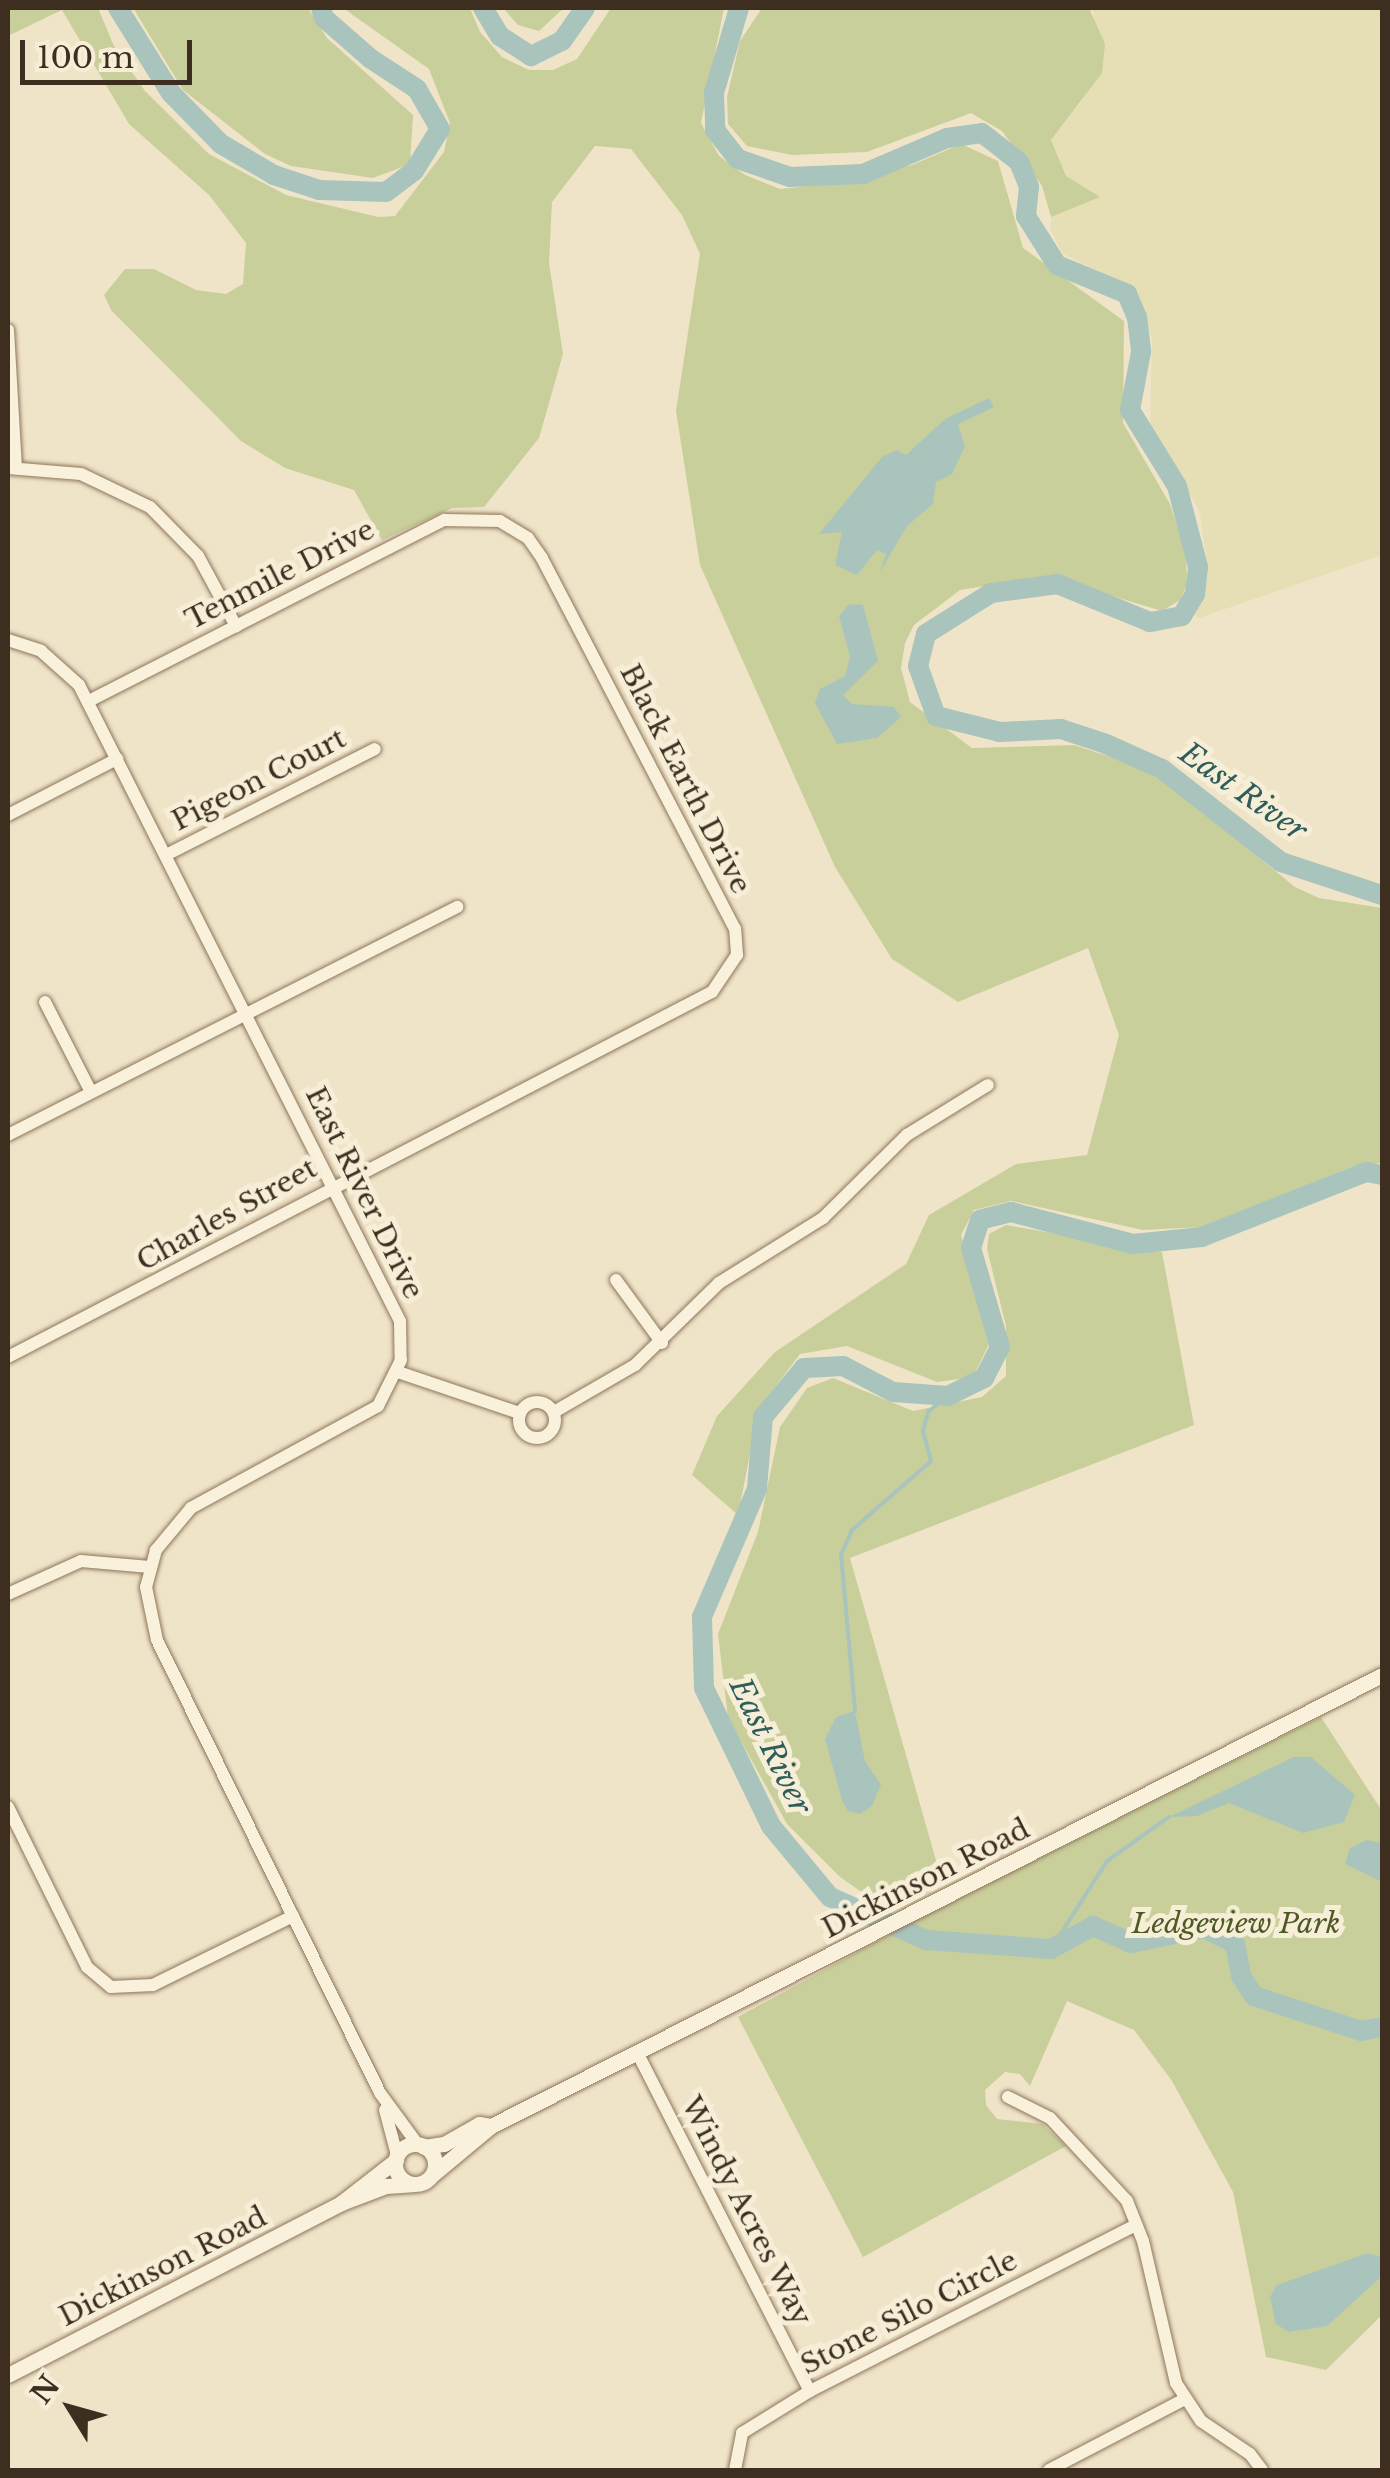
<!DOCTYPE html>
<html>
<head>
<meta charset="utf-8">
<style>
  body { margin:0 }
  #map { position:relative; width:1390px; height:2478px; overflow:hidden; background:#f0e4c8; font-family:"Libre Baskerville",serif }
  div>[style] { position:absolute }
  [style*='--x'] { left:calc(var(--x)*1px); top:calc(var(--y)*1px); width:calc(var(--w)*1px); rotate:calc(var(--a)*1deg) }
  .farmland>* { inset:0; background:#e6deb5 }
  .green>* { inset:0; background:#c9cf9b }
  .water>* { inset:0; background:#a9c4bc }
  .stream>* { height:4px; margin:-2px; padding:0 2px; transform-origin:2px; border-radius:2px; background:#a9c4bc }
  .river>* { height:20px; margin:-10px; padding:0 10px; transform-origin:10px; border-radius:10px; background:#a9c4bc }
  .roads { filter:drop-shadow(0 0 2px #8d765c) drop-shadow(0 0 2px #8d765c) }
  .minor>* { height:12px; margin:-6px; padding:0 6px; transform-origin:6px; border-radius:6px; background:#faf1dc }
  .minor>.ring { margin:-6px; padding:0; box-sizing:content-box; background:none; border:12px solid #faf1dc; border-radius:50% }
  .tertiary>* { height:15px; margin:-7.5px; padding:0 7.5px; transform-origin:7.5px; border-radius:7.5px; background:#faf1dc }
  .tertiary>.ring { margin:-7.5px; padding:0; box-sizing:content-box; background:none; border:15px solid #faf1dc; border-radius:50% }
  span { translate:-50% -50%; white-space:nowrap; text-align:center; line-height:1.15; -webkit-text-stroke:10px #f7eed8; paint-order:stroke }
  .street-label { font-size:28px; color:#3d2e20 }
  .park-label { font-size:28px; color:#4d5a26; font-style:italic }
  .water-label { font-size:30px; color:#2f5d5a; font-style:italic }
  .frame { position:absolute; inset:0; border:10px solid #3d2e20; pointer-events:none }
  .north { position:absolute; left:20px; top:2358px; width:100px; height:100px; -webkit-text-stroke:8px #f7eed8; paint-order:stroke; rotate:307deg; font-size:28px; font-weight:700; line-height:40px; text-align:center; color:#3d2e20 }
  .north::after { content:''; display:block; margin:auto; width:35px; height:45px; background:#3d2e20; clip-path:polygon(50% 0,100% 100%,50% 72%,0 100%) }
  .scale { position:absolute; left:20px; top:40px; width:172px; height:45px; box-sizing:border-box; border:5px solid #3d2e20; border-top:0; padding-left:12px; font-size:30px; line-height:35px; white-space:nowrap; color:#3d2e20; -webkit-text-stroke:8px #f7eed8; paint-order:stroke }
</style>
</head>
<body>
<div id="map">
  <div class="farmland">
    <div style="clip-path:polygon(1089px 8px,1382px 8px,1382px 555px,1199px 618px,1193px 613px,1208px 577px,1200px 512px,1150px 426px,1152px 339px,1144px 314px,1124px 285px,1062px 253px,1050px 228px,1051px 217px,1099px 197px,1066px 176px,1051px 140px,1081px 102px,1094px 13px)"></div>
  </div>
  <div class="green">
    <div style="clip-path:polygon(8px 8px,98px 8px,114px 46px,145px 91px,209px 154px,286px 195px,378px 217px,395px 216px,444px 152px,450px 123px,429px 69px,343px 8px,470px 8px,480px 32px,502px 57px,529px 70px,553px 70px,577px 59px,611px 8px,724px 8px,701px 123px,719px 156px,745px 175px,780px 189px,827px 184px,912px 165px,961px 144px,998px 161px,1023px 248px,1124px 321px,1123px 423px,1170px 504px,1186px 554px,1187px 585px,1180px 600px,1162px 611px,1046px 576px,960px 590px,914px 625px,905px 643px,901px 668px,910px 702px,972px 748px,1074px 745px,1135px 765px,1174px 788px,1295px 887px,1319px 898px,1382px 908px,1382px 1163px,1354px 1166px,1203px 1227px,1143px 1230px,1011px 1201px,974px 1210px,961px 1235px,990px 1342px,973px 1377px,937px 1382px,847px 1346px,800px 1354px,759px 1408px,738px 1515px,692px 1475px,717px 1416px,775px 1352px,906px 1264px,929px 1215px,1016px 1164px,1087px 1155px,1119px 1035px,1088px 948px,958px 1002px,892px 959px,835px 867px,700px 565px,676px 411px,700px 254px,682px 215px,631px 149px,595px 146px,552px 202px,549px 263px,563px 354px,539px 438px,484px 507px,452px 508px,382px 540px,354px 490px,285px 468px,241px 441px,111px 310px,104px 295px,125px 269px,154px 269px,196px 290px,226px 294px,243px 284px,246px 243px,209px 195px,129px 124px,62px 10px,8px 36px)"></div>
    <div style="clip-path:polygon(133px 8px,308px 8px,327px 38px,413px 115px,410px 164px,373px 178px,291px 166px,265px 154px,183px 90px)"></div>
    <div style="clip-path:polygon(503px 8px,564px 8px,539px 31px,518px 25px)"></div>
    <div style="clip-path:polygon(762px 8px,1089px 8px,1105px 44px,1102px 73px,1051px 140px,1066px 176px,1100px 197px,1051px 217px,1042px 186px,1002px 131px,971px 113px,867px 152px,792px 155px,747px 146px,728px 124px,727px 97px,740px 41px)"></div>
    <div style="clip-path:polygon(1006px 1225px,1162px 1252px,1194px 1425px,850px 1558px,943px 1885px,888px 1910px,840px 1877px,787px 1824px,728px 1718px,718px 1634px,758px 1532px,780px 1427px,807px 1388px,833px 1378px,913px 1411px,982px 1397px,1006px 1376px,1006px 1326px,987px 1249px,989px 1234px)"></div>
    <div style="clip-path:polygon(1321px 1717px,1382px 1811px,1382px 2315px,1326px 2370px,1266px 2357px,1233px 2192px,1172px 2081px,1134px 2030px,1067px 2001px,1030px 2086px,1020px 2074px,1005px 2072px,985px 2090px,986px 2105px,997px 2119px,1042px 2124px,1066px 2146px,863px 2257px,738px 2017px,909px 1924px)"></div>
  </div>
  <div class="water">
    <div style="clip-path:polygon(989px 398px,994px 407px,958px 424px,965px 446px,952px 474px,936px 482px,933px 504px,907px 526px,880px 572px,886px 554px,877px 550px,857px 575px,835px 565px,842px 532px,819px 534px,882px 457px,897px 450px,906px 455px,945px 419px)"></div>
    <div style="clip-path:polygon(849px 604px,863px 605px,878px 661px,843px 695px,852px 704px,894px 707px,901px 717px,877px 738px,837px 744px,815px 703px,820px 689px,845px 676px,850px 657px,839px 616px)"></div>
    <div style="clip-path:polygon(855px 1711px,865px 1761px,881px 1785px,872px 1806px,860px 1814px,848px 1811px,842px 1800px,825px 1739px,836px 1717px)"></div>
    <div style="clip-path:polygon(1294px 1757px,1311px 1757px,1355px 1795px,1344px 1822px,1303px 1833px,1229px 1803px,1197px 1816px,1169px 1817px)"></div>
    <div style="clip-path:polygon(1367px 1840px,1382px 1843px,1382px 1882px,1345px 1864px,1350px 1848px)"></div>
    <div style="clip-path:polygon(1368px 2253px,1382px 2257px,1382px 2276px,1327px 2326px,1289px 2332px,1276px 2324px,1270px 2297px,1277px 2285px)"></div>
  </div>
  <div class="stream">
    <div style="--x:855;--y:1711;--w:157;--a:-95.1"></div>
    <div style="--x:841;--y:1555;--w:27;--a:-66"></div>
    <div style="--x:852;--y:1530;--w:105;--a:-41.1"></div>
    <div style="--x:931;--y:1461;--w:31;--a:-105"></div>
    <div style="--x:923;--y:1431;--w:20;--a:-75"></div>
    <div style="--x:928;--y:1412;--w:26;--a:-39"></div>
    <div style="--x:1051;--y:1949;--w:104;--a:-57.5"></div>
    <div style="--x:1107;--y:1861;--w:76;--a:-35.4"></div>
  </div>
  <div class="river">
    <div style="--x:118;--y:8;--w:100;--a:58.1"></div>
    <div style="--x:171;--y:93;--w:71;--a:45.6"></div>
    <div style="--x:221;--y:144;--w:61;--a:30.3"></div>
    <div style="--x:274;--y:175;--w:47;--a:18.4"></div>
    <div style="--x:319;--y:190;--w:67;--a:1.7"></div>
    <div style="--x:386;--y:192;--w:35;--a:-37"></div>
    <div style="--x:414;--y:171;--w:49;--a:-58.2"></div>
    <div style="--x:440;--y:129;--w:46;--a:-119.9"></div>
    <div style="--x:417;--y:89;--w:55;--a:-146.9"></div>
    <div style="--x:371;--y:59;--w:62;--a:-138.9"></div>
    <div style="--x:324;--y:18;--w:10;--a:-107"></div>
    <div style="--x:483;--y:8;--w:33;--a:59"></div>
    <div style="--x:500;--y:36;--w:37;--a:33"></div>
    <div style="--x:531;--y:56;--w:34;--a:-26"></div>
    <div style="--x:562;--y:41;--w:40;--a:-55.1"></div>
    <div style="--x:739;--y:8;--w:89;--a:106.4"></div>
    <div style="--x:714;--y:93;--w:37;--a:88"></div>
    <div style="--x:715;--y:130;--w:37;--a:52"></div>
    <div style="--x:738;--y:159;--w:55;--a:19.1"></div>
    <div style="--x:790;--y:177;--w:73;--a:-2.4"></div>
    <div style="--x:863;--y:174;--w:91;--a:-23.2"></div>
    <div style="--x:947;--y:138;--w:35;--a:-8"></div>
    <div style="--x:982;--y:133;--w:47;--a:38.1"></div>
    <div style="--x:1019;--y:162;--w:27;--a:68"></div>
    <div style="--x:1029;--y:187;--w:29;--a:96"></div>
    <div style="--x:1026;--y:216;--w:58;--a:57.7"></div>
    <div style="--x:1057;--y:265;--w:76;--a:22.5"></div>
    <div style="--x:1127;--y:294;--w:25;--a:67"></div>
    <div style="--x:1137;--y:317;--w:35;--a:83"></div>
    <div style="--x:1141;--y:352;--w:59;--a:100.7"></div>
    <div style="--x:1130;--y:410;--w:89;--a:58.3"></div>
    <div style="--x:1177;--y:486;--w:84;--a:75.5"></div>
    <div style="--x:1198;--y:567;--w:27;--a:96"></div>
    <div style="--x:1195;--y:594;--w:26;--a:121"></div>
    <div style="--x:1182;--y:616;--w:33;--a:169"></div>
    <div style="--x:1150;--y:622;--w:100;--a:-157.6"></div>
    <div style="--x:1058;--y:584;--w:68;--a:172.3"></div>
    <div style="--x:991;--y:593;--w:77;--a:147.8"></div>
    <div style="--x:926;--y:634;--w:33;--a:104"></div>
    <div style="--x:918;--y:666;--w:53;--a:70.2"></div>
    <div style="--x:936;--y:716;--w:66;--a:14"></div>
    <div style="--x:1000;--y:732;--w:61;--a:-2.8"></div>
    <div style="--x:1061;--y:729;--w:47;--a:18.4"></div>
    <div style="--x:1106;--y:744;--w:61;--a:24.1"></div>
    <div style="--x:1162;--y:769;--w:151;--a:38"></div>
    <div style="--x:1281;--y:862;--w:106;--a:18.1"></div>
    <div style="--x:1382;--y:1175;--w:16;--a:-169"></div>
    <div style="--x:1366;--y:1172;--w:176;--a:158.4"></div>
    <div style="--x:1202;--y:1237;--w:69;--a:174.2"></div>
    <div style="--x:1133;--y:1244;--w:126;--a:-165.3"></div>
    <div style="--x:1011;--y:1212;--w:32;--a:166"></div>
    <div style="--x:980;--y:1220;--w:29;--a:108"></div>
    <div style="--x:971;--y:1248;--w:103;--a:73.7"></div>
    <div style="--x:1000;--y:1347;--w:35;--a:117"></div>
    <div style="--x:984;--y:1378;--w:40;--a:153.4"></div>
    <div style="--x:948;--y:1396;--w:55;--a:-175.8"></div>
    <div style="--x:893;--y:1392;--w:56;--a:-152.5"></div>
    <div style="--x:843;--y:1366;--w:39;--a:177"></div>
    <div style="--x:804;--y:1368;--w:64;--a:129.9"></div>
    <div style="--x:763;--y:1417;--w:72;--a:94.8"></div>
    <div style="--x:757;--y:1489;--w:139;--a:113.3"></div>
    <div style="--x:702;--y:1617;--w:71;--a:88.4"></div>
    <div style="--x:704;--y:1688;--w:153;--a:64.1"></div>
    <div style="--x:771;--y:1826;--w:92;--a:50.3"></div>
    <div style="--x:830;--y:1897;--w:105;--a:24.1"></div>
    <div style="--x:926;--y:1940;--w:125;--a:4.1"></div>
    <div style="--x:1051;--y:1949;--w:48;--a:-28.7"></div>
    <div style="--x:1093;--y:1926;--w:42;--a:24.1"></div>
    <div style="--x:1131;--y:1943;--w:75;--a:-11.6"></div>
    <div style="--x:1204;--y:1928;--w:35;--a:27"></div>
    <div style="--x:1235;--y:1944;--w:33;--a:79"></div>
    <div style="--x:1241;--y:1976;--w:24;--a:57"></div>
    <div style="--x:1254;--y:1996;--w:113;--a:18.1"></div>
    <div style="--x:1361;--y:2031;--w:21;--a:-11"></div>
  </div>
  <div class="roads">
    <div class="minor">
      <div style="--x:8;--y:330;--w:137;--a:86.7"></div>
      <div style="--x:8;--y:468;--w:73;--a:4.7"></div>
      <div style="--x:81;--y:474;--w:76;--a:25.6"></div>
      <div style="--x:150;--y:507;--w:69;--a:45.6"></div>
      <div style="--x:198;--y:556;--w:80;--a:61.5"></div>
      <div style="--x:8;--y:640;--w:35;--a:18"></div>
      <div style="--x:41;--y:651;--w:51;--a:41.8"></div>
      <div style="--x:79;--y:685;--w:712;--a:63.22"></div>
      <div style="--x:400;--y:1321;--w:39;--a:89"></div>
      <div style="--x:401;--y:1360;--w:51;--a:116.6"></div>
      <div style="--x:378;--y:1406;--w:213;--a:151.4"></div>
      <div style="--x:191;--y:1508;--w:55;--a:129.8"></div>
      <div style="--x:156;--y:1550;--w:38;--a:105"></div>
      <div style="--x:146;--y:1587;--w:54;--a:78.3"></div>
      <div style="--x:157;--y:1640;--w:505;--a:63.79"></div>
      <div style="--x:380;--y:2093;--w:64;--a:53.8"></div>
      <div style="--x:8;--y:815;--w:123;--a:-27.2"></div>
      <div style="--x:166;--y:855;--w:234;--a:-26.9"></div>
      <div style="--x:45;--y:1002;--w:101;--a:62.9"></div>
      <div style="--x:8;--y:1135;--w:504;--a:-26.92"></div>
      <div style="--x:616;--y:1280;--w:78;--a:53.9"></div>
      <div style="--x:8;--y:1357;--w:793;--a:-27.41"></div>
      <div style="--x:712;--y:992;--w:45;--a:-56"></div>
      <div style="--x:737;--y:955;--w:26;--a:-94"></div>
      <div style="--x:735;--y:929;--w:418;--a:-117.5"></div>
      <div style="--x:542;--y:558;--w:24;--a:-125"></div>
      <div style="--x:528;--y:538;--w:33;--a:-149"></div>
      <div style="--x:500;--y:521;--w:56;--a:-179"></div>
      <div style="--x:444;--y:520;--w:399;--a:153"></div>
      <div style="--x:398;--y:1372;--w:128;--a:18.7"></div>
      <div class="ring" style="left:519px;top:1402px;width:24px;height:24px"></div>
      <div style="--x:554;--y:1412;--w:94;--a:-30.1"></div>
      <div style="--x:635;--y:1365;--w:117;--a:-44.3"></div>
      <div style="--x:719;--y:1283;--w:123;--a:-32"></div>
      <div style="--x:823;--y:1218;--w:118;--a:-44.7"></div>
      <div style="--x:907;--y:1135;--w:95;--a:-31.7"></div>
      <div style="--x:8;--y:1594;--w:80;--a:-24.3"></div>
      <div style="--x:81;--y:1561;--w:69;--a:5"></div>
      <div style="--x:8;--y:1807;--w:178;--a:63.7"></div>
      <div style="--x:87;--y:1967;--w:31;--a:40"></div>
      <div style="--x:111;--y:1987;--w:42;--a:-2.7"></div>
      <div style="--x:153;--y:1985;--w:156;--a:-26.2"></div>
      <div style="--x:638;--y:2054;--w:378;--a:63"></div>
      <div style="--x:1008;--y:2097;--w:47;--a:26.6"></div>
      <div style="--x:1050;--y:2118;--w:113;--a:47.1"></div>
      <div style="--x:1127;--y:2201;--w:43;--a:68.2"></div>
      <div style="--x:1143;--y:2241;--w:146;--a:76.9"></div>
      <div style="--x:1176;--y:2383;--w:45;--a:56.7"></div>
      <div style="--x:1201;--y:2421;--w:59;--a:34"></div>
      <div style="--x:1250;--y:2454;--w:20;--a:53"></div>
      <div style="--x:385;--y:2110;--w:47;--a:75.1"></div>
      <div style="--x:735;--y:2470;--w:38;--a:-79"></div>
      <div style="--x:742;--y:2433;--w:80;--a:-31.7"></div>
      <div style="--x:810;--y:2391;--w:366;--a:-27"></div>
      <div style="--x:1049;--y:2470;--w:153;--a:-27.6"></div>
    </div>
    <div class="tertiary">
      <div class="ring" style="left:395px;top:2144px;width:25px;height:25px"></div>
      <div style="--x:424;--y:2147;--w:20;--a:-9"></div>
      <div style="--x:444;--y:2144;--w:40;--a:-29.7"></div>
      <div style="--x:479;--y:2124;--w:12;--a:9"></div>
      <div style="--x:432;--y:2175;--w:77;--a:-39.7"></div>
      <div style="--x:491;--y:2126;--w:999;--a:-26.85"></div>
      <div style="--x:341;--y:2203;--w:48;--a:-20.7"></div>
      <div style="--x:386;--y:2186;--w:26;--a:-4"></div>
      <div style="--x:8;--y:2375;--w:375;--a:-27.3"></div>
      <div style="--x:341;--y:2203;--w:70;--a:-38"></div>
    </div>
  </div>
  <div class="street-label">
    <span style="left:280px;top:575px;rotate:-27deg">Tenmile Drive</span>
    <span style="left:685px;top:779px;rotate:63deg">Black Earth Drive</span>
    <span style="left:259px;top:780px;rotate:-27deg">Pigeon Court</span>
    <span style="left:364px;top:1193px;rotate:64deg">East River Drive</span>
    <span style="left:227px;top:1215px;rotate:-29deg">Charles Street</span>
    <span style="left:926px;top:1879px;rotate:-27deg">Dickinson Road</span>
    <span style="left:746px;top:2211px;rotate:63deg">Windy Acres Way</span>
    <span style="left:163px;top:2267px;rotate:-27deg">Dickinson Road</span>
    <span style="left:909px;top:2313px;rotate:-27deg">Stone Silo Circle</span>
  </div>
  <div class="park-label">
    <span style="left:1236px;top:1924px">Ledgeview Park</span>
  </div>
  <div class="water-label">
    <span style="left:1243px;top:792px;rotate:35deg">East River</span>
    <span style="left:770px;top:1746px;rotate:64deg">East River</span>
  </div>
  <div class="frame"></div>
  <div class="north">N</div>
  <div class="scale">100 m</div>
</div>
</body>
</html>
